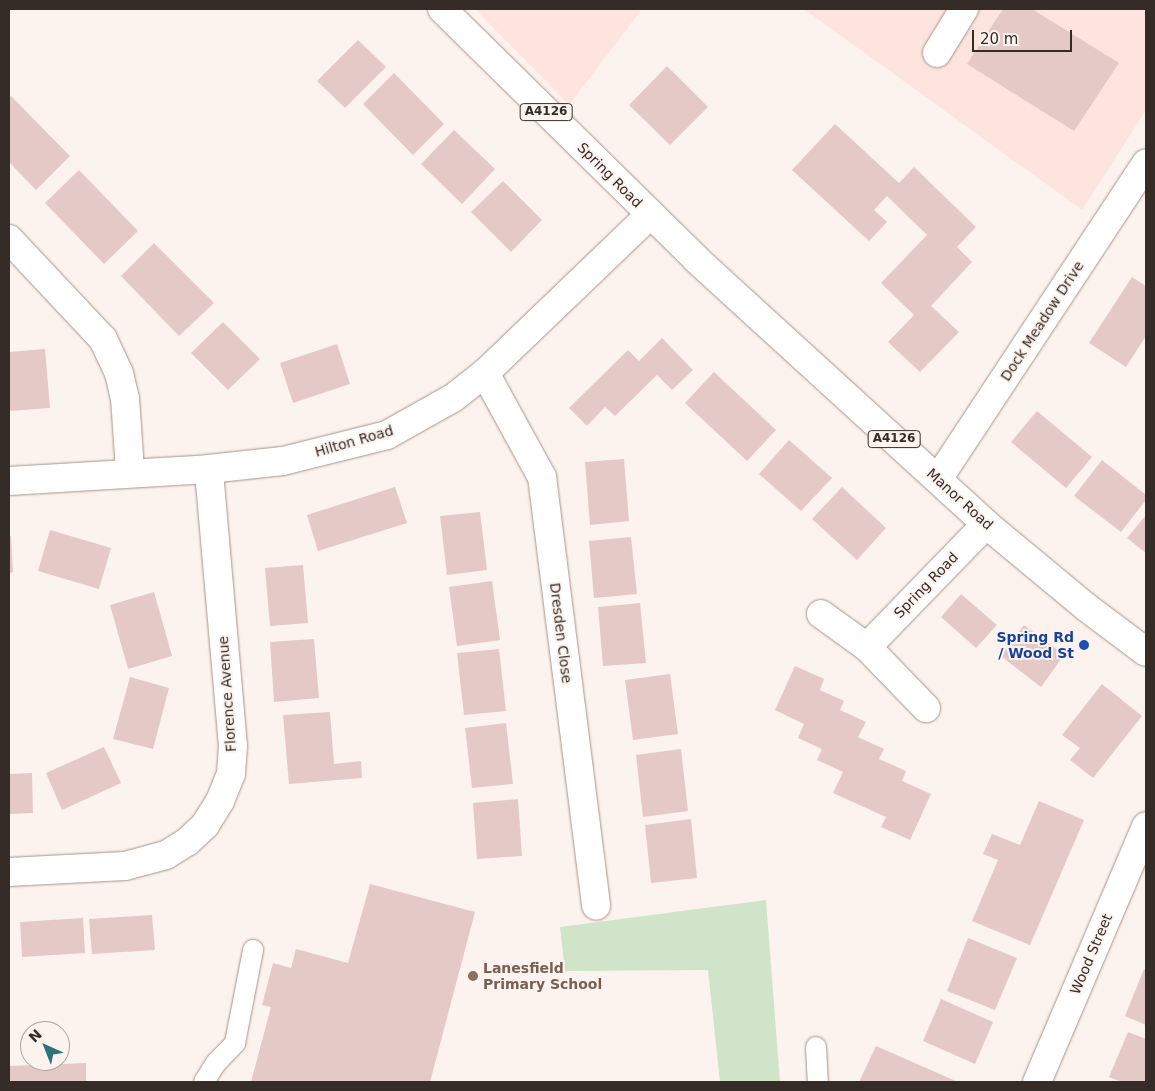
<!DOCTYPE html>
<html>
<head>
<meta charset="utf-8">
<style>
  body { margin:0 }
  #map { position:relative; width:1155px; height:1091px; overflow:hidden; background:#fcf3ee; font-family:"DejaVu Sans",sans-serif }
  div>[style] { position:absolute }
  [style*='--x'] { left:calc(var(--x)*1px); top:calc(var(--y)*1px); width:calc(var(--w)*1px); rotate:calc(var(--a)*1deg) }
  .industrial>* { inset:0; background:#fee4de }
  .green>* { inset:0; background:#cfe4c9 }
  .building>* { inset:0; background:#e4c9c7 }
  .roads { filter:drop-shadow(0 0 1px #a99388) drop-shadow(0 0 1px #a99388) }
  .lane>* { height:20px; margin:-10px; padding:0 10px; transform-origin:10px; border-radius:10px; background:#fff }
  .street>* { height:28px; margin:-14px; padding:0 14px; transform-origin:14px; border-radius:14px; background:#fff }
  .primary>* { height:28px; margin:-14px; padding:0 14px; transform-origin:14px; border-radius:14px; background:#fff }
  .dots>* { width:14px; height:14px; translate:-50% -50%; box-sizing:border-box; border:2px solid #fcf3ee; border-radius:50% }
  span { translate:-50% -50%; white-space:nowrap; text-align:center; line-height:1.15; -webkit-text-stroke:4px #fcf3ee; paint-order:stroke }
  .shield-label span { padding:1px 4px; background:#fcf3ee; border:1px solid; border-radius:4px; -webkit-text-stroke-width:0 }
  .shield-label { font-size:12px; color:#352c28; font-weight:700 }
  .street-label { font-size:14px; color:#352c28 }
  .transit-label { font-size:14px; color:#164399; font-weight:700 }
  .right { translate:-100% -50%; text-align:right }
  .education-label { font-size:14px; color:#785e54; font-weight:700 }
  .left { translate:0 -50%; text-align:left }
  .frame { position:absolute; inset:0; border:10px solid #352c28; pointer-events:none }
  .north { position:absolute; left:20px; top:1021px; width:50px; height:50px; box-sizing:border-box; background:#fcf3ee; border:1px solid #aca39f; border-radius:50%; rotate:316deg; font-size:14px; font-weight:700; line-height:20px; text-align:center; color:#352c28 }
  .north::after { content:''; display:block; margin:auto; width:18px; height:22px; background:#2c747d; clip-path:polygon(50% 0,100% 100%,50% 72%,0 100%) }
  .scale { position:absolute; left:972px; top:30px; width:100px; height:22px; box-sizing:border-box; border:2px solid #352c28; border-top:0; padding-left:6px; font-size:15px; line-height:18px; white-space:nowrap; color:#352c28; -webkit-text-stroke:4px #fcf3ee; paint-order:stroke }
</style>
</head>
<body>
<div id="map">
  <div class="industrial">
    <div style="clip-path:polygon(475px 9px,642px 9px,569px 105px)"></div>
    <div style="clip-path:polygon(804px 9px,1146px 9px,1146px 110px,1082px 210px)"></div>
  </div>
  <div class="green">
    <div style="clip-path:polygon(766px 900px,780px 1082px,720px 1082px,708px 970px,565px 971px,560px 927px)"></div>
  </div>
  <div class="building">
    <div style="clip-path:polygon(1003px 9px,1032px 9px,1119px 63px,1074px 131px,967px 64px)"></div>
    <div style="clip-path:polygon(358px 40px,386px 67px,345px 108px,317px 81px)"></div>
    <div style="clip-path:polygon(667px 66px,708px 107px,670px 145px,629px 105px)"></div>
    <div style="clip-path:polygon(394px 73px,444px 124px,413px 155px,363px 104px)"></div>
    <div style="clip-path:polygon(11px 96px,70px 156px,36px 190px,9px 162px,9px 99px)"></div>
    <div style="clip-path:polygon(835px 124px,899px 183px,914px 167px,976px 227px,957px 247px,972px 262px,931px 306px,959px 332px,920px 372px,888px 342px,914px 315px,881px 283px,927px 235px,887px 196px,874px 210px,887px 222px,869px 241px,792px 170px)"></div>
    <div style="clip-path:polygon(454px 130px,495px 169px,462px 204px,421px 164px)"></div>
    <div style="clip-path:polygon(79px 170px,138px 231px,104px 264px,45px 203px)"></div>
    <div style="clip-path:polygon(503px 181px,542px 220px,511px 252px,471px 212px)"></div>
    <div style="clip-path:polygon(154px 243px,214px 303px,179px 336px,121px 276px)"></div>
    <div style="clip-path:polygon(1132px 277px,1146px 286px,1146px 336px,1126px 367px,1089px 343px)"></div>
    <div style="clip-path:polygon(223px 322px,260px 359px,228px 390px,191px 353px)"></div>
    <div style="clip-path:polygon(662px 338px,693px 370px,672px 390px,657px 375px,615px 416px,605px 407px,587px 426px,569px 408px,628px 350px,639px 361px)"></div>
    <div style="clip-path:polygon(337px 344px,350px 384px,293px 403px,280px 363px)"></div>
    <div style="clip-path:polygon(45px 349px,50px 408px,9px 411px,9px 352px)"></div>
    <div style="clip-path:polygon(714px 372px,776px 430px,747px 461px,685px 403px)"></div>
    <div style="clip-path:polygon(1037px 411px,1092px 457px,1066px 488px,1011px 442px)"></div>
    <div style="clip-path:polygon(789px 440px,832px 478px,801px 511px,759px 474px)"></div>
    <div style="clip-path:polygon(624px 459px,629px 521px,590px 525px,585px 462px)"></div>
    <div style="clip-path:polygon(1102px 460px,1146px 495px,1146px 500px,1121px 532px,1074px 496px)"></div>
    <div style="clip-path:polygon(395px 487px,407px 523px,318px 551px,307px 515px)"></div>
    <div style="clip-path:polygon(842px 487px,886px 528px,857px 560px,812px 519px)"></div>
    <div style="clip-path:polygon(480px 512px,487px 570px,447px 575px,440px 516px)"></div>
    <div style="clip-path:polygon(1146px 515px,1146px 553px,1127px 538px)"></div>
    <div style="clip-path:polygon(50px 530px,111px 548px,99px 589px,38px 571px)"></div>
    <div style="clip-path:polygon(9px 536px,11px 536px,13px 572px,9px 573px)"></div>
    <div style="clip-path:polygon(631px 537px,637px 594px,594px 598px,589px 541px)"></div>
    <div style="clip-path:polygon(303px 565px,308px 623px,270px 626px,265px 568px)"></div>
    <div style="clip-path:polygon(492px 581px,500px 640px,457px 646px,449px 587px)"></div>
    <div style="clip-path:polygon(154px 592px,172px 656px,128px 669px,110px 605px)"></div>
    <div style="clip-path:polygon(961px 594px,997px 625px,976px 648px,941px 617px)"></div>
    <div style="clip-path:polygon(640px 603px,646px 663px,603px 666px,598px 607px)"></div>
    <div style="clip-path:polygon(1024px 625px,1064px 655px,1041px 687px,1001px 656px)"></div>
    <div style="clip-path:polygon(314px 639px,319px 698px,274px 702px,270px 642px)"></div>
    <div style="clip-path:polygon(499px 649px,506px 711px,464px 715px,457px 653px)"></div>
    <div style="clip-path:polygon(795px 666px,824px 679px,820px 690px,844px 701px,840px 710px,866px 722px,858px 737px,884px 749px,879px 759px,906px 771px,902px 781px,931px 794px,910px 840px,881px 827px,886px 817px,833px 793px,843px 772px,817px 760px,822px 749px,798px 738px,804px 724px,775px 710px)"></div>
    <div style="clip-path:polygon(670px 674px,678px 734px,633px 740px,625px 680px)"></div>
    <div style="clip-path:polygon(130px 677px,169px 688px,153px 749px,113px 739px)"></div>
    <div style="clip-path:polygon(1102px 684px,1142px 716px,1093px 778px,1070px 760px,1080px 748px,1062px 735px)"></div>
    <div style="clip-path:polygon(330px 712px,334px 764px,361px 761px,362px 778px,289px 784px,283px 715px)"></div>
    <div style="clip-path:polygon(506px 723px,513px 784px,472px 788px,465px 728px)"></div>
    <div style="clip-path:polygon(104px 747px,121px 783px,62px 810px,46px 773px)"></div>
    <div style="clip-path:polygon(681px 749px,688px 811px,643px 817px,636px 755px)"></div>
    <div style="clip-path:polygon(32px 773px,33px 813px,9px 814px,9px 774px)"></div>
    <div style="clip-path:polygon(518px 799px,522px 856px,477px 859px,473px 803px)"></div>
    <div style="clip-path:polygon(1039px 801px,1084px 820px,1030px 945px,972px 921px,998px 860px,983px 854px,992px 834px,1020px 845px)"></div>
    <div style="clip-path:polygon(691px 819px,697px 878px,651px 883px,645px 825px)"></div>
    <div style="clip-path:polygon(370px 884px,475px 912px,430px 1082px,251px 1082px,271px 1007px,262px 1005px,273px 963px,291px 968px,296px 949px,348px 963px)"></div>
    <div style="clip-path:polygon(152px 915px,155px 950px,92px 954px,89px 919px)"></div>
    <div style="clip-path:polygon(83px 918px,85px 953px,22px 957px,20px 922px)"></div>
    <div style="clip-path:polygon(968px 938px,1017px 958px,995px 1010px,947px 991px)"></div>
    <div style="clip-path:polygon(1144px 969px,1146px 970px,1146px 1025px,1125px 1016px)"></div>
    <div style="clip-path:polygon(941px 999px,993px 1022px,975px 1064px,923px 1041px)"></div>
    <div style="clip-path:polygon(1128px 1032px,1146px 1039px,1146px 1082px,1122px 1082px,1109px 1077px)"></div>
    <div style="clip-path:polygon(876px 1046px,958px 1082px,859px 1082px)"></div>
    <div style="clip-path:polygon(86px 1063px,86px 1082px,9px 1082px,9px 1066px)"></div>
  </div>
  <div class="roads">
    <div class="lane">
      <div style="--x:816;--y:1047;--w:35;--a:87"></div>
      <div style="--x:204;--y:1082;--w:22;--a:-58"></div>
      <div style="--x:216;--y:1063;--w:28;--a:-46"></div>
      <div style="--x:235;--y:1043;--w:95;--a:-79"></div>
    </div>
    <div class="street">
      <div style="--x:937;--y:53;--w:52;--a:-58.5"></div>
      <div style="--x:9;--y:239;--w:137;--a:46.8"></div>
      <div style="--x:103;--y:339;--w:38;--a:65"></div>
      <div style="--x:119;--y:373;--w:26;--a:77"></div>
      <div style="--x:125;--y:398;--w:74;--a:86.1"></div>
      <div style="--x:485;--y:373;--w:119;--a:61.3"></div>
      <div style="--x:542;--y:477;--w:432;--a:82.8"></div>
      <div style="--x:938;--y:479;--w:378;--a:-56.6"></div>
      <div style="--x:9;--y:481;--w:200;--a:-3.4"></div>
      <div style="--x:209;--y:469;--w:74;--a:-6.2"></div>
      <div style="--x:283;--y:461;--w:107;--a:-14"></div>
      <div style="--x:387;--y:435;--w:76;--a:-29.3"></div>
      <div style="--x:453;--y:398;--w:41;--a:-38"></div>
      <div style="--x:485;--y:373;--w:228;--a:-43.8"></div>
      <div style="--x:821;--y:614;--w:57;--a:35.7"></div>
      <div style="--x:867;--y:647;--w:85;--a:46"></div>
      <div style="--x:867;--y:647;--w:171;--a:-45.9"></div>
      <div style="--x:9;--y:872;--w:116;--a:-3"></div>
      <div style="--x:125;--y:866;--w:42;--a:-15"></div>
      <div style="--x:166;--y:855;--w:25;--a:-32"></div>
      <div style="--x:187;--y:842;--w:25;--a:-43"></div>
      <div style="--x:205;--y:825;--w:28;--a:-58"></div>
      <div style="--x:220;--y:801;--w:29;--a:-68"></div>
      <div style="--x:231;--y:774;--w:28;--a:-86"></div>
      <div style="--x:233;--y:746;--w:278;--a:-95"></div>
      <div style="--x:1037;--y:1082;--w:278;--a:-66.9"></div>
    </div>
    <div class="primary">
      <div style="--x:442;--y:9;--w:356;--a:44.5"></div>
      <div style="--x:696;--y:259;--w:393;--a:42.4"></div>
      <div style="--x:986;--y:524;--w:130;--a:39.7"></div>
      <div style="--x:1086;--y:607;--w:75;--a:36.9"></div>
    </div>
  </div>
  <div class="dots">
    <div style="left:1084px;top:645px;background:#1a4fb4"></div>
    <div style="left:473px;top:976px;background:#8d6e63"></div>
  </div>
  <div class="shield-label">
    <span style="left:546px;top:112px">A4126</span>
    <span style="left:894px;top:439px">A4126</span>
  </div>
  <div class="street-label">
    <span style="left:610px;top:175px;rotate:45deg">Spring Road</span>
    <span style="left:1042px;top:321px;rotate:-57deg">Dock Meadow Drive</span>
    <span style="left:354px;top:441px;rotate:-16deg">Hilton Road</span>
    <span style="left:960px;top:499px;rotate:42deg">Manor Road</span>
    <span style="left:926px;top:585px;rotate:-46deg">Spring Road</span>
    <span style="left:561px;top:633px;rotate:83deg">Dresden Close</span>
    <span style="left:227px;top:694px;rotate:-94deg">Florence Avenue</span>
    <span style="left:1091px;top:954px;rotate:-67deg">Wood Street</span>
  </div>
  <div class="transit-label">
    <span class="right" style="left:1074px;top:645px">Spring Rd<br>/ Wood St</span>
  </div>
  <div class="education-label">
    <span class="left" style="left:483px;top:976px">Lanesfield<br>Primary School</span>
  </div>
  <div class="frame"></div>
  <div class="north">N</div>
  <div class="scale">20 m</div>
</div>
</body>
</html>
